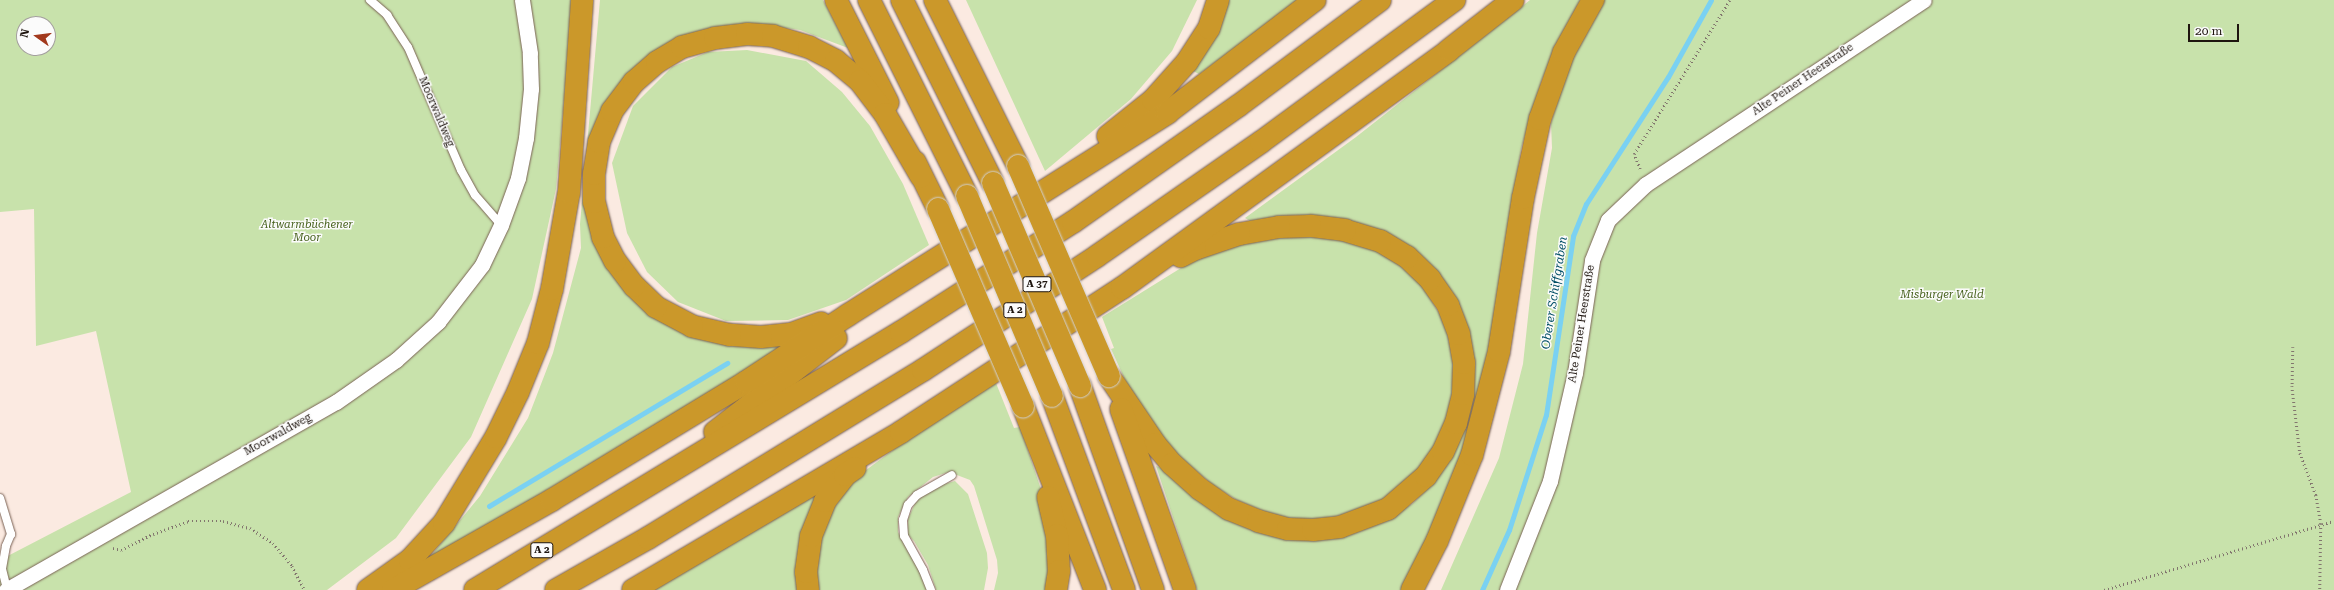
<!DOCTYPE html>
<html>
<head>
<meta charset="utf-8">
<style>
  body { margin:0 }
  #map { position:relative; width:2334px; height:590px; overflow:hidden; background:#fbeae1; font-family:"Roboto Serif",serif }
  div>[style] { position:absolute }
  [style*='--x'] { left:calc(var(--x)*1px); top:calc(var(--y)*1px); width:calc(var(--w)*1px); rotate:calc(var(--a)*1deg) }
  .green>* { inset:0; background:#c8e2ab }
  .stream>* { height:5px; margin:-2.5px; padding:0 2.5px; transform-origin:2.5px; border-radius:2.5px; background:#7ad1f2 }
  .path>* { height:2.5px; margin-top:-1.25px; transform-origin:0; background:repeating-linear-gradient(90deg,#82766e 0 1px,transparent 0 4px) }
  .roads { filter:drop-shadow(0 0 1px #7a6255) drop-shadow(0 0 1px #7a6255) }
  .lane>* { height:8px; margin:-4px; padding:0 4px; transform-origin:4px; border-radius:4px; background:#fff }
  .street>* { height:15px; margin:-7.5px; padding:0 7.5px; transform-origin:7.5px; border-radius:7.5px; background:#fff }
  .highway>* { height:22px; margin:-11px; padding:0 11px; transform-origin:11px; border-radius:11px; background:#cb982a }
  .bridges { filter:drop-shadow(0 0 1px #d2d0cf) drop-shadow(0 0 1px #d2d0cf) }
  .highway-bridge>* { height:22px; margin:-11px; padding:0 11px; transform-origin:11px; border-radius:11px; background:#cb982a }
  span { translate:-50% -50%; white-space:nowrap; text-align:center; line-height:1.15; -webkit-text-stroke:3px #fbfbfb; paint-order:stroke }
  .shield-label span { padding:1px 3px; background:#fbfbfb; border:1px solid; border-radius:3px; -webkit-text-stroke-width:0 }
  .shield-label { font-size:10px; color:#1e150f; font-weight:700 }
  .street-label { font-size:11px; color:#1e150f }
  .park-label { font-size:11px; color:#47621d; font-style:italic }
  .water-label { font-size:12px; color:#004e65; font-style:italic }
  .north { position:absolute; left:16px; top:16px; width:40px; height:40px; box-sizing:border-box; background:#fbfbfb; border:1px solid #a39f9d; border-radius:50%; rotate:284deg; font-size:11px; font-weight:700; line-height:16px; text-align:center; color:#1e150f }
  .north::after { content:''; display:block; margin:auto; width:14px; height:18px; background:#a2391d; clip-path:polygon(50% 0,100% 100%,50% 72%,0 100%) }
  .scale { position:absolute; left:2188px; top:24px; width:51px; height:18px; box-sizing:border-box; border:2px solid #1e150f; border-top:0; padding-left:5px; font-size:12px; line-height:14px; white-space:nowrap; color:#1e150f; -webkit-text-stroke:3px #fbfbfb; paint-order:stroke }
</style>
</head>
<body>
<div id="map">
  <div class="green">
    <div style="clip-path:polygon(evenodd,0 0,573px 0,556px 189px,532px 299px,471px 437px,396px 538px,327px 590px,0 590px,0 560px,131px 492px,96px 331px,36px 346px,34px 209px,0 212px,0 0,24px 24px,48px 24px,48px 48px,24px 48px,24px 24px)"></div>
    <div style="clip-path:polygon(600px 0,823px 0,848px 48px,800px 30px,749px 23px,630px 77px,589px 202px,652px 313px,793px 343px,425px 563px,480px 496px,528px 418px,553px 353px,581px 248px,580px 224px)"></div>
    <div style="clip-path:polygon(966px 0,1197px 0,1172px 51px,1131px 99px,1045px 171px)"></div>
    <div style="clip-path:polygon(1227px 0,1301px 0,1199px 74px,1193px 71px)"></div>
    <div style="clip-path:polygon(1530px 0,1580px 0,1542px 79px,1521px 149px,1487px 358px,1461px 461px,1428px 538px,1403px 590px,1197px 590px,1156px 466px,1166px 470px,1243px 522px,1386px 519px,1412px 504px,1428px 488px,1453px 454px,1456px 304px,1339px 219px,1295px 215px,1250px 221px,1245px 218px,1356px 137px)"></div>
    <div style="clip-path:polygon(1602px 0,2334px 0,2334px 590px,1441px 590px,1499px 458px,1523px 364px,1537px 233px,1552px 148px,1551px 123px,1572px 55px)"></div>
    <div style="clip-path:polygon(747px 50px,806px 61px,842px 92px,870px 126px,903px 184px,929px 245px,846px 300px,788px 320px,726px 321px,678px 302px,647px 272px,627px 233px,612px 163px,633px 106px,672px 67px,708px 52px)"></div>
    <div style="clip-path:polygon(1268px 236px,1336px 237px,1376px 250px,1394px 260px,1423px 287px,1445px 323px,1453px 362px,1454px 385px,1444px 429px,1425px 464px,1390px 498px,1369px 508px,1326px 519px,1300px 520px,1278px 517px,1237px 500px,1213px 485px,1172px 450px,1126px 382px,1111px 349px,1114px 348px,1102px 317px,1189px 263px,1222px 248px)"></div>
    <div style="clip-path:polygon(996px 383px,1014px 428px,1020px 427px,1048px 510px,1051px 590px,994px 590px,998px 573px,997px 560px,974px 486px,970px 480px,949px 472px,933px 477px,908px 497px,898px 517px,898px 532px,921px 573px,927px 590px,817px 590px,817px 549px,829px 515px,854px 479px,908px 439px)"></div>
    <div style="clip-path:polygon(832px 479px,802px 590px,647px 590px)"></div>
    <div style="clip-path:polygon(955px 481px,968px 494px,987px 553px,988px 568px,984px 590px,936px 590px,928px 565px,914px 541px,908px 535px,908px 519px,916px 501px,934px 487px)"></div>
  </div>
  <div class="stream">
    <div style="--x:489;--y:506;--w:278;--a:-31"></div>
    <div style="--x:1482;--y:590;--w:66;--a:-65.8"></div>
    <div style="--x:1509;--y:530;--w:121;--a:-72.2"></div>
    <div style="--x:1546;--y:415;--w:181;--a:-81.4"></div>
    <div style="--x:1573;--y:236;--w:35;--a:-68"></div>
    <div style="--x:1586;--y:204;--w:151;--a:-57.2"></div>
    <div style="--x:1668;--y:77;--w:88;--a:-60.8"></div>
  </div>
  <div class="path">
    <div style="--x:1640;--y:169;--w:16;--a:-112"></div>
    <div style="--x:1634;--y:154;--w:181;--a:-58.1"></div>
    <div style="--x:2293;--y:347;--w:39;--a:91"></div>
    <div style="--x:2292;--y:386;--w:67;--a:83.2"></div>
    <div style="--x:2300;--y:453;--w:45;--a:69.1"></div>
    <div style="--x:2316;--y:495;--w:29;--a:80"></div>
    <div style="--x:2321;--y:524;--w:66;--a:90.9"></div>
    <div style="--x:113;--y:548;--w:8;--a:14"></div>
    <div style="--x:121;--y:550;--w:36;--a:-27"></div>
    <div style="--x:153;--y:534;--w:37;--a:-20"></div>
    <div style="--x:188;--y:521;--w:35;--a:0"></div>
    <div style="--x:223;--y:521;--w:28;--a:15"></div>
    <div style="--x:250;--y:528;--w:27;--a:33"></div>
    <div style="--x:273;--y:543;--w:30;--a:50"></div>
    <div style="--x:292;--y:566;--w:27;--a:62"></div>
    <div style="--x:2104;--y:590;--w:240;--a:-16.7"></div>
  </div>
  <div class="roads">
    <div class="lane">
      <div style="--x:370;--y:0;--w:23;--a:41"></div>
      <div style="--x:387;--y:15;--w:38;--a:57"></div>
      <div style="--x:408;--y:47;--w:134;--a:66.7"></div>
      <div style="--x:461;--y:170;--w:29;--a:61"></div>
      <div style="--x:475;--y:195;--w:40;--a:49"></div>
      <div style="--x:0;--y:498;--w:38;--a:73"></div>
      <div style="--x:11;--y:534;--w:13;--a:113"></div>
      <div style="--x:6;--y:546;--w:23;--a:100"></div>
      <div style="--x:2;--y:569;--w:21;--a:76"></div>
      <div style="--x:931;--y:590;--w:22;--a:-112"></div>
      <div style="--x:923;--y:570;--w:39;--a:-119"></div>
      <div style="--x:904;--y:536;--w:16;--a:-94"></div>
      <div style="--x:903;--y:520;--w:16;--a:-72"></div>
      <div style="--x:908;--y:505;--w:13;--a:-48"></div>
      <div style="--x:917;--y:495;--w:40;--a:-29.7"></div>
    </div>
    <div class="street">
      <div style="--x:6;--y:590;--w:380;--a:-29.7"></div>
      <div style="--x:336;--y:402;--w:73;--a:-35"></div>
      <div style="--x:396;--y:360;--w:57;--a:-42.1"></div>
      <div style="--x:438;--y:322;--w:72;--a:-52.3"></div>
      <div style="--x:482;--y:265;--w:44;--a:-64.6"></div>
      <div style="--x:501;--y:225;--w:50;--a:-70.1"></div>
      <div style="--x:518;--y:178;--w:41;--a:-78.7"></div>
      <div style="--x:526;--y:138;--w:49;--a:-84.2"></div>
      <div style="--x:531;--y:89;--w:36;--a:-92"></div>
      <div style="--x:530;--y:53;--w:54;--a:-98.6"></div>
      <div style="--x:1507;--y:590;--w:117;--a:-68.5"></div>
      <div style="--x:1550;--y:481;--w:111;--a:-77"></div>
      <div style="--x:1575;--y:373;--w:114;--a:-81.4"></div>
      <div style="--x:1592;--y:260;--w:43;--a:-68.2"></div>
      <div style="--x:1608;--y:220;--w:52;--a:-43.5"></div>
      <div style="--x:1646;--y:184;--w:333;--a:-33.5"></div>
    </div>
    <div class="highway">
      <div style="--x:836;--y:0;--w:115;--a:63.2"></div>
      <div style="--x:869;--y:0;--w:219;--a:63.4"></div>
      <div style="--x:902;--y:0;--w:204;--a:63.6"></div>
      <div style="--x:935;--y:0;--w:186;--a:63.4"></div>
      <div style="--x:1108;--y:136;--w:58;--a:-38.7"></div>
      <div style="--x:1153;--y:100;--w:51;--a:-48.2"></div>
      <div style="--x:1187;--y:62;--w:40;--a:-57.1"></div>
      <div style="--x:1209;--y:28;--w:29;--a:-72"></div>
      <div style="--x:915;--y:162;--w:52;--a:63.9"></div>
      <div style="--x:821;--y:323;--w:33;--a:160"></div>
      <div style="--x:790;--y:334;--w:29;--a:174"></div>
      <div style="--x:761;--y:337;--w:31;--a:-176"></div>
      <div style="--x:730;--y:335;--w:39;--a:-167"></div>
      <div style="--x:692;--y:326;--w:41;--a:-152.2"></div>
      <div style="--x:656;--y:307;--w:30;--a:-136"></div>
      <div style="--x:634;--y:286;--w:31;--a:-127"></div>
      <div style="--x:615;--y:261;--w:27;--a:-117"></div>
      <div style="--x:603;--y:237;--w:36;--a:-104"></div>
      <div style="--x:594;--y:202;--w:28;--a:-90"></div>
      <div style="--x:594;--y:174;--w:32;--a:-81"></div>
      <div style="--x:599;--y:142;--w:34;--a:-67"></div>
      <div style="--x:612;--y:111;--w:36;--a:-53"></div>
      <div style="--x:634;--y:82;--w:30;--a:-41"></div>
      <div style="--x:657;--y:62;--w:29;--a:-31"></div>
      <div style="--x:682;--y:47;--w:34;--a:-15"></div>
      <div style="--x:715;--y:38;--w:32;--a:-7"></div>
      <div style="--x:747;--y:34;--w:26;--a:4"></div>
      <div style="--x:773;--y:36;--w:38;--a:17"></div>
      <div style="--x:809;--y:47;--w:30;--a:27"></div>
      <div style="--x:836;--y:61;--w:31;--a:40"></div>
      <div style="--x:860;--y:81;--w:41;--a:52.9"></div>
      <div style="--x:885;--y:114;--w:72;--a:59.9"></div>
      <div style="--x:1109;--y:376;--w:82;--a:55.9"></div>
      <div style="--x:1155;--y:444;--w:26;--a:50"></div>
      <div style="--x:1172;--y:464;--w:38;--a:42"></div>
      <div style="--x:1200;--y:489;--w:35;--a:35"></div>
      <div style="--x:1229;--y:509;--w:31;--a:22"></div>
      <div style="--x:1258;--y:521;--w:31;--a:15"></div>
      <div style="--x:1288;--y:529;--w:25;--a:2"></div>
      <div style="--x:1313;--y:530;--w:27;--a:-6"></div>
      <div style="--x:1340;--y:527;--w:51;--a:-20.6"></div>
      <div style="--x:1388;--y:509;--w:50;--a:-41"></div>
      <div style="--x:1426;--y:476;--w:29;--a:-55"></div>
      <div style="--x:1443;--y:452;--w:32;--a:-66"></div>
      <div style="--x:1456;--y:423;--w:30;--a:-76"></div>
      <div style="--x:1463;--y:394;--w:31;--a:-88"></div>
      <div style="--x:1464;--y:363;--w:29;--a:-100"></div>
      <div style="--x:1459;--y:334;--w:31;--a:-111"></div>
      <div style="--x:1448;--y:305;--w:32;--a:-125"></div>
      <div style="--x:1430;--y:279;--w:32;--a:-136"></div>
      <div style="--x:1407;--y:257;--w:31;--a:-149"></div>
      <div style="--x:1380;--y:241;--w:37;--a:-163"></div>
      <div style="--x:1345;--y:230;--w:35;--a:-173"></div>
      <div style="--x:1310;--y:226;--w:31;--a:178"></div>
      <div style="--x:1279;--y:227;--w:41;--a:170.1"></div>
      <div style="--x:1239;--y:234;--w:46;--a:161.2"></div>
      <div style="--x:1195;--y:249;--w:16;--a:153"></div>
      <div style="--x:1080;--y:386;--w:217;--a:70.3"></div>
      <div style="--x:1052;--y:396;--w:207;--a:69.6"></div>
      <div style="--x:1023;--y:406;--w:198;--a:68.6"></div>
      <div style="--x:1121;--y:409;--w:192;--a:70.5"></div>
      <div style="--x:715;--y:432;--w:153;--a:-37.8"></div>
      <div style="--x:1048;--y:497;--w:39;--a:77"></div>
      <div style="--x:1057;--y:535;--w:36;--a:87"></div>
      <div style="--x:1059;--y:571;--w:19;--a:99"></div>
      <div style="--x:368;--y:590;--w:52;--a:-35.5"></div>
      <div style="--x:410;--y:560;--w:50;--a:-47.4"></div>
      <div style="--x:444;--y:523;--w:100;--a:-58.8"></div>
      <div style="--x:496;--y:437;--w:50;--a:-63.9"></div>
      <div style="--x:518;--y:392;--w:53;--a:-67.8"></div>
      <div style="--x:538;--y:343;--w:56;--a:-75.5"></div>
      <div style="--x:552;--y:289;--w:98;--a:-80.1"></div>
      <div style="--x:569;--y:192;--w:192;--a:-86.1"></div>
      <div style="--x:393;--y:590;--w:183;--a:-29.5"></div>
      <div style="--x:552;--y:500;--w:227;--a:-31.3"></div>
      <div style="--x:746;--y:382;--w:122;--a:-33.3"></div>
      <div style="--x:848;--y:315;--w:378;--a:-32.3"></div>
      <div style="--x:1167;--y:113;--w:186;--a:-37.4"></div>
      <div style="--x:475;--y:590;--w:498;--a:-31.2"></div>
      <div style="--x:901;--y:332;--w:204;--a:-32.6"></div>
      <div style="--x:1073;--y:222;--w:202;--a:-35.1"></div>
      <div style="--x:1238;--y:106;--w:177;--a:-36.7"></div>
      <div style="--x:556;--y:590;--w:106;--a:-29.5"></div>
      <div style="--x:648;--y:538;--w:322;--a:-31.4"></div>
      <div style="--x:923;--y:370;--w:208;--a:-33.2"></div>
      <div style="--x:1097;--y:256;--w:200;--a:-34.8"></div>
      <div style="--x:1261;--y:142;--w:240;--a:-36.3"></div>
      <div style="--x:633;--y:590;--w:311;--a:-30.5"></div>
      <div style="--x:901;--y:432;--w:264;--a:-33.1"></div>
      <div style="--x:1122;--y:288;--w:404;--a:-36"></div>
      <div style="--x:1449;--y:50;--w:81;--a:-38"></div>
      <div style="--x:808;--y:590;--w:18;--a:-96"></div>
      <div style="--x:806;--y:572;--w:36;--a:-82"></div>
      <div style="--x:811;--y:536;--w:38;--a:-68"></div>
      <div style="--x:825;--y:501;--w:33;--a:-52"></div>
      <div style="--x:845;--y:475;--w:12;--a:-35"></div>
      <div style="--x:1412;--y:590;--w:55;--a:-63"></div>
      <div style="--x:1437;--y:541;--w:93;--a:-67.9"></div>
      <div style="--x:1472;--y:455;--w:107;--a:-75.4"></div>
      <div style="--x:1499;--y:351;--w:155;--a:-81.1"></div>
      <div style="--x:1523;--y:198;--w:81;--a:-77.9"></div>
      <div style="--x:1540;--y:119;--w:71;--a:-70.3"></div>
      <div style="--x:1564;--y:52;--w:60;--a:-60.9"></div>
    </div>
  </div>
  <div class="bridges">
    <div class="highway-bridge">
      <div style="--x:1018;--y:166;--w:229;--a:66.6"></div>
      <div style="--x:993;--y:183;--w:221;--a:66.8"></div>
      <div style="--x:967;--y:196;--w:217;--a:67"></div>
      <div style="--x:938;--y:209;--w:215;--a:66.7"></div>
    </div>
  </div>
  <div class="shield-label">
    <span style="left:1037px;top:284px">A 37</span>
    <span style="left:1015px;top:310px">A 2</span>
    <span style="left:542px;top:550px">A 2</span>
  </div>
  <div class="street-label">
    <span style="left:1803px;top:80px;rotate:-34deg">Alte Peiner Heerstraße</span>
    <span style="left:436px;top:112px;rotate:67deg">Moorwaldweg</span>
    <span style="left:1582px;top:324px;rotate:-81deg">Alte Peiner Heerstraße</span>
    <span style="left:278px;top:435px;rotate:-29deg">Moorwaldweg</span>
  </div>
  <div class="park-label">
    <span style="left:307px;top:232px">Altwarmbüchener<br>Moor</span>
    <span style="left:1942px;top:295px">Misburger Wald</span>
  </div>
  <div class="water-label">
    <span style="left:1555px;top:293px;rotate:-81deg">Oberer Schiffgraben</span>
  </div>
  <div class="north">N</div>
  <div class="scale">20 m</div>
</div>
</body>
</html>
